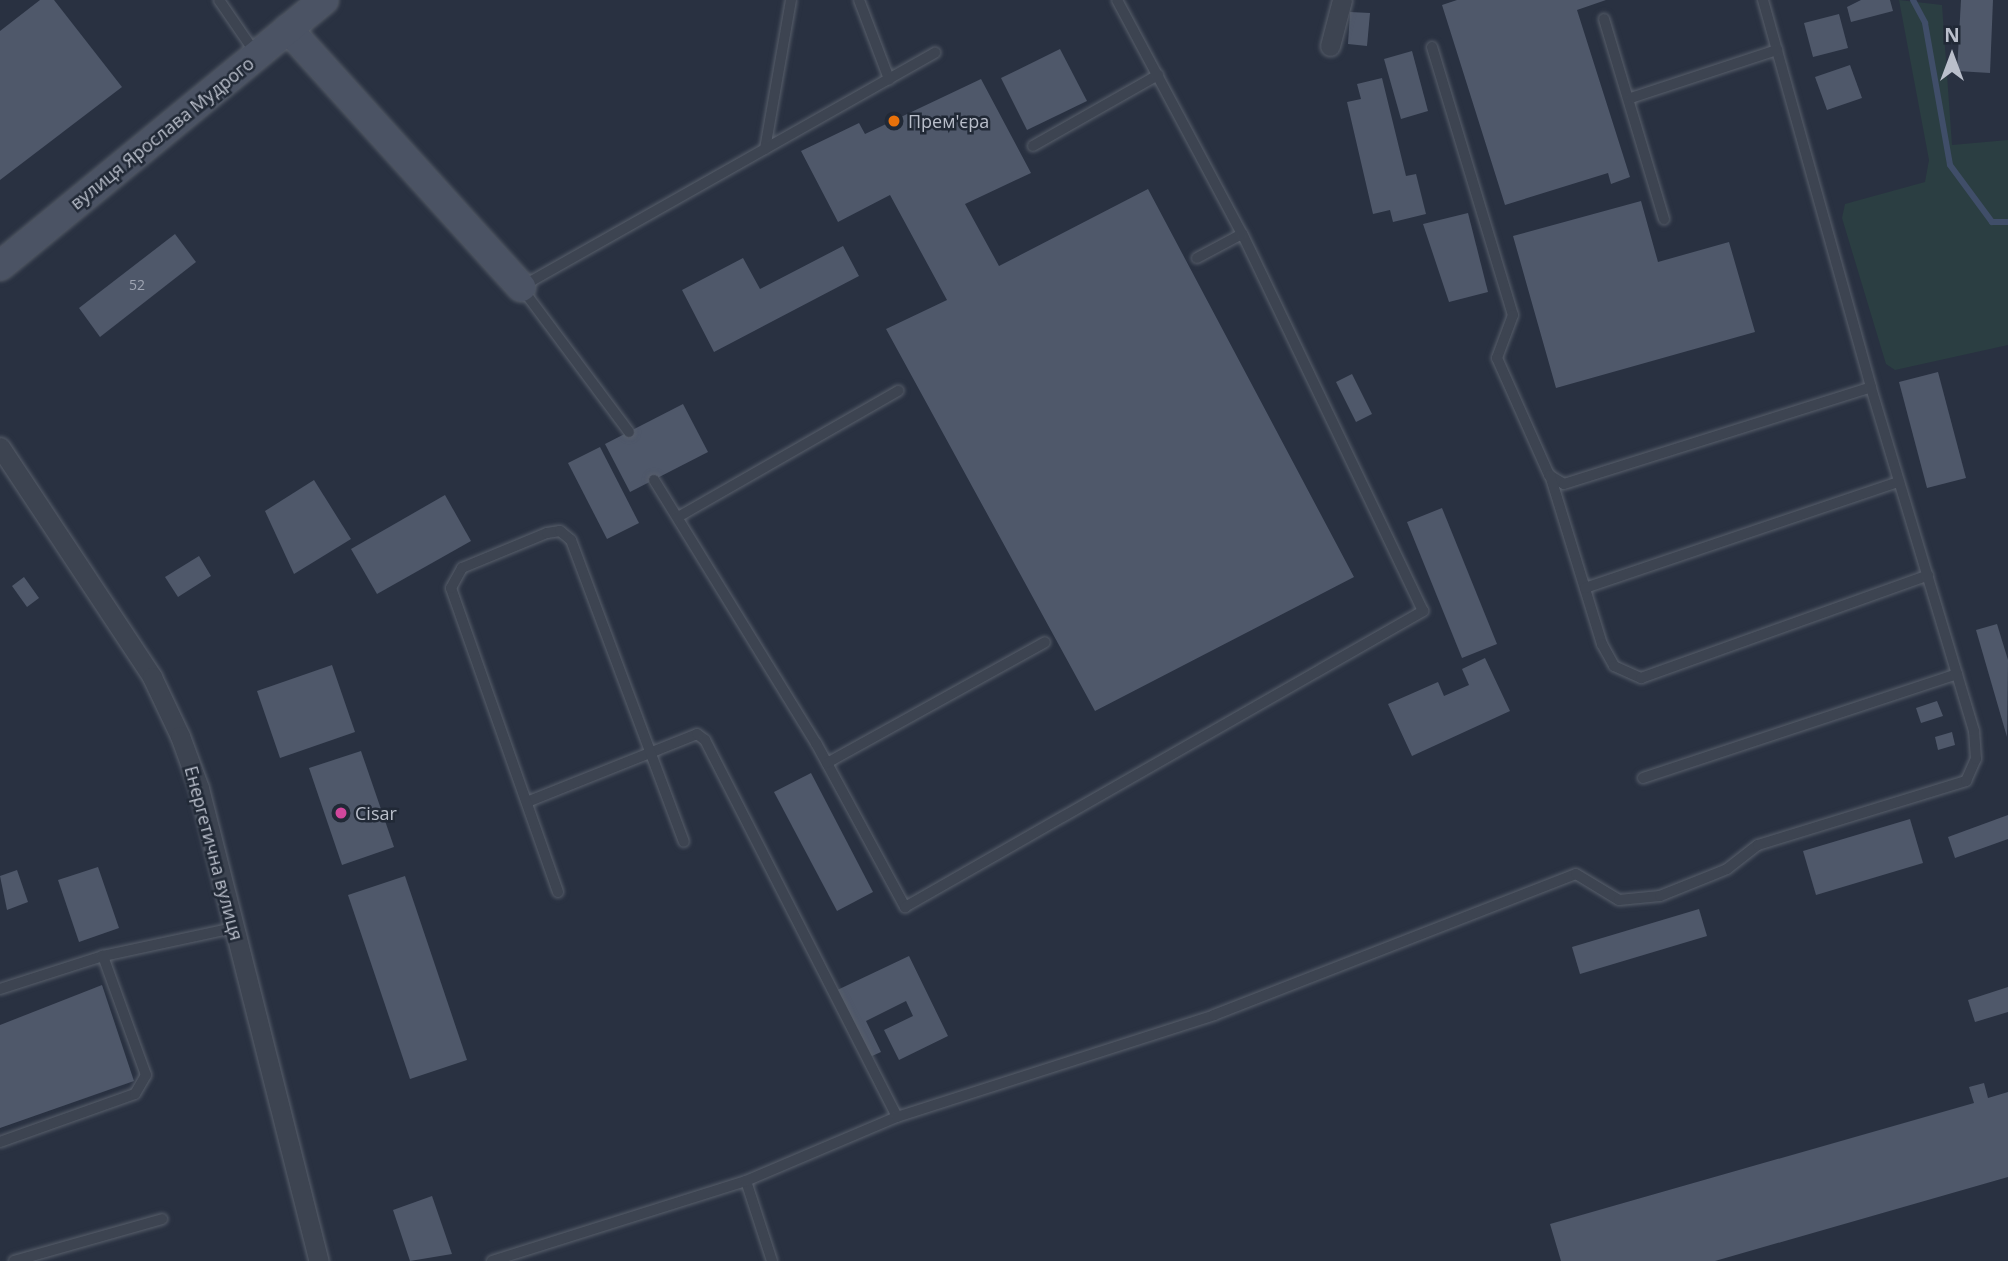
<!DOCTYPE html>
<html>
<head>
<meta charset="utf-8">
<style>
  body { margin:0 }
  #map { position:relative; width:2008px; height:1261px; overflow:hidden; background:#293141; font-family:"Open Sans",sans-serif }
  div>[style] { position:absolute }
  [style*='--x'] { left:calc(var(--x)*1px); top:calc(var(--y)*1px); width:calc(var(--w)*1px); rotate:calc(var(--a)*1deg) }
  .green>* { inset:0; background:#2b3e42 }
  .stream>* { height:6px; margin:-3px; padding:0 3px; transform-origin:3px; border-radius:3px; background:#404e69 }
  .building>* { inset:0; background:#4f586a }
  .roads { filter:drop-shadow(0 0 2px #585f6b) drop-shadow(0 0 2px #585f6b) }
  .lane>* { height:10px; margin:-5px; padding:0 5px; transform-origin:5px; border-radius:5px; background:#3d4451 }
  .street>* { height:19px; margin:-9.5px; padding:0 9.5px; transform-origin:9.5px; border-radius:9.5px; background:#3d4451 }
  .secondary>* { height:28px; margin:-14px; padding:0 14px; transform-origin:14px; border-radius:14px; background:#4b5364 }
  .dots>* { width:19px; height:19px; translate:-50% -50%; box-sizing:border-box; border:4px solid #212936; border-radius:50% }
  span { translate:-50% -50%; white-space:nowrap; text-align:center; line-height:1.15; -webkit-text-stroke:5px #212936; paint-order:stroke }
  .number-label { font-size:14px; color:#9fa5b3 }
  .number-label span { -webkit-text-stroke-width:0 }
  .poi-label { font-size:18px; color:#babfcb }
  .left { translate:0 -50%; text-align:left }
  .street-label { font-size:18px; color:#babfcb }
  .north { position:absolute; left:1917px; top:21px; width:70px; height:70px; -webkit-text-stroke:5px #212936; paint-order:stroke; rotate:0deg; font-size:19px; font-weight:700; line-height:28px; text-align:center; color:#babfcb }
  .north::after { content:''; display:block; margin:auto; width:24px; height:32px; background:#babfcb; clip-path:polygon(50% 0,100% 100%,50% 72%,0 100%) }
</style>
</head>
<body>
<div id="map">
  <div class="green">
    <div style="clip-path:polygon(1899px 0,1942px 5px,1952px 145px,2008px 140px,2008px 345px,1895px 370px,1886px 364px,1842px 218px,1845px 204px,1925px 182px,1929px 160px)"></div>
  </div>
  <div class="stream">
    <div style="--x:1913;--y:0;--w:26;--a:62"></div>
    <div style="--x:1925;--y:23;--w:144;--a:80"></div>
    <div style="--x:1950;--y:165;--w:71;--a:53.6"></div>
    <div style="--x:1992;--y:222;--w:16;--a:0"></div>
  </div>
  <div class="building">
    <div style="clip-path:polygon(40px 0,54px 0,122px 87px,0 180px,0 31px)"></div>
    <div style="clip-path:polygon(1457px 0,1606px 0,1577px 10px,1630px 177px,1611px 184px,1608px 173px,1505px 205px,1442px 5px)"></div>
    <div style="clip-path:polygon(1861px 0,1890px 0,1893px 11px,1851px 22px,1847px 7px)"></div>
    <div style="clip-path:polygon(1961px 0,1993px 0,1990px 73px,1957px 71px)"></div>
    <div style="clip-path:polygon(1350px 12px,1370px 13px,1367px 46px,1348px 44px)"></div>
    <div style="clip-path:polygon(1839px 14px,1848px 48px,1813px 57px,1804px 23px)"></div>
    <div style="clip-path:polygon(1060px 49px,1087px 101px,1027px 130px,1001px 78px)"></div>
    <div style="clip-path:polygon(1412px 51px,1428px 111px,1401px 119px,1384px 59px)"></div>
    <div style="clip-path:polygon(1850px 65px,1862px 98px,1827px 110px,1815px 77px)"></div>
    <div style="clip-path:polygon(1382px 78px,1406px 176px,1416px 174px,1426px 214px,1393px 222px,1390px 210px,1373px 214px,1347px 102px,1361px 99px,1357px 84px)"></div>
    <div style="clip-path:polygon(981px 79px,1031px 173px,965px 204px,999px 266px,1148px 189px,1354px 577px,1095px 711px,886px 329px,947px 300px,890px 195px,838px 222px,801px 151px,859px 123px,865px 134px)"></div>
    <div style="clip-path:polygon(1641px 201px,1658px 262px,1729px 242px,1755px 332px,1556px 388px,1513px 236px)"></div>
    <div style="clip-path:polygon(1468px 213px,1488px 292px,1449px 302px,1423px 224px)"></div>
    <div style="clip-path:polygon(175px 234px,196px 262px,100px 337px,79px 308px)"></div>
    <div style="clip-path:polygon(843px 246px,859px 276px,714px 352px,682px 290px,743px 258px,760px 289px)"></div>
    <div style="clip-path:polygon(1938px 372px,1966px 478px,1927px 488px,1899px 382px)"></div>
    <div style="clip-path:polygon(1352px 374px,1372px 414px,1356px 422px,1336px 382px)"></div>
    <div style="clip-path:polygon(683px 404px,708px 452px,630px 492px,605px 444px)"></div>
    <div style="clip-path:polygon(600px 447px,639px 523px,607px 539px,568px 463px)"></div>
    <div style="clip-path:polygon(314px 480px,351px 539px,294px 574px,265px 511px)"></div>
    <div style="clip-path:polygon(445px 495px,471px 541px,377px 594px,351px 549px)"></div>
    <div style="clip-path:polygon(1442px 508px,1497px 644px,1462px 658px,1407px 522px)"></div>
    <div style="clip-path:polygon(199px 556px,211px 576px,178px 597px,165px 577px)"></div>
    <div style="clip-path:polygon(24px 577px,39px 598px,27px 607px,12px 586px)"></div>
    <div style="clip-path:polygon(1997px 624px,2008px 660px,2007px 737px,1976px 630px)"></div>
    <div style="clip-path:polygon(1485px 658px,1510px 711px,1412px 756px,1388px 704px,1438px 682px,1444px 696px,1469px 685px,1462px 669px)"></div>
    <div style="clip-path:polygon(332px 665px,355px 732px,280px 758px,257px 691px)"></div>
    <div style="clip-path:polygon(1937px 701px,1943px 716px,1921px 723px,1916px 708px)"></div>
    <div style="clip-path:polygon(1952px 732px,1955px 745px,1938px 750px,1935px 737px)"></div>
    <div style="clip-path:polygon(361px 751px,394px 847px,342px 865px,309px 768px)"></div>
    <div style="clip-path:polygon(811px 773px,873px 892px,837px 911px,774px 792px)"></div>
    <div style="clip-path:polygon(2008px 815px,2008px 839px,1955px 858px,1948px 837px)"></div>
    <div style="clip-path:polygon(1910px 819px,1923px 863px,1816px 895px,1803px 851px)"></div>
    <div style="clip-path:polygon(98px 867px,119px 928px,79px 942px,58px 880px)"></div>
    <div style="clip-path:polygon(17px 870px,28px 902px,7px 910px,0 876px)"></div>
    <div style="clip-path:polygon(405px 876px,467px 1060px,410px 1079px,348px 895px)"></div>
    <div style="clip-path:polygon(1699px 909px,1707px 936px,1580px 974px,1572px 947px)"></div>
    <div style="clip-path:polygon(909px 956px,948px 1036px,899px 1060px,884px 1030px,913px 1016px,906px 1001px,866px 1021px,881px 1052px,863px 1060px,831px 993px)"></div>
    <div style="clip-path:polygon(102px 985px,134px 1081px,0 1128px,0 1025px)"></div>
    <div style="clip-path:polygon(2008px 987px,2008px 1012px,1975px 1022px,1968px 1000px)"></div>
    <div style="clip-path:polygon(1984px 1083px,1988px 1098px,2008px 1092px,2008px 1177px,1715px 1261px,1561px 1261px,1550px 1224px,1974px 1103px,1969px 1087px)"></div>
    <div style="clip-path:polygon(432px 1196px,452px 1254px,410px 1261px,393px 1210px)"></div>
  </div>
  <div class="roads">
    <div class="lane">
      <div style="--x:219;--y:0;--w:65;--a:55.6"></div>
      <div style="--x:859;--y:0;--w:85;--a:69.2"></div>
      <div style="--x:1604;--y:19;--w:209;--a:73.3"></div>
      <div style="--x:1432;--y:47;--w:280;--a:73.2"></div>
      <div style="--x:1513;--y:315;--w:46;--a:110.4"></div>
      <div style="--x:1497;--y:358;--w:128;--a:66"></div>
      <div style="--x:1549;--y:475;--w:17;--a:31"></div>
      <div style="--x:1564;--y:484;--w:322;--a:-17.5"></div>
      <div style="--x:1871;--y:387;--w:402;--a:-105.6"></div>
      <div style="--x:1631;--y:98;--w:154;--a:-18.2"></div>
      <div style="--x:1033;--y:146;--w:144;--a:-29.6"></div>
      <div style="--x:765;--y:149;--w:151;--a:-80.1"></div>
      <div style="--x:1197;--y:258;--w:51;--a:-28.1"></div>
      <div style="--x:629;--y:432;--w:181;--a:-126.7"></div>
      <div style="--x:521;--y:287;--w:476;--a:-29.5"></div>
      <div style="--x:1550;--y:475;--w:177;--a:72.9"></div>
      <div style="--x:1602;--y:644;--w:25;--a:61"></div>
      <div style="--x:1614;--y:666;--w:30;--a:24"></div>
      <div style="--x:1641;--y:678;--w:305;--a:-19.7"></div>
      <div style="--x:654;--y:480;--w:309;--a:58.4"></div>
      <div style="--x:816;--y:743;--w:187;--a:61.5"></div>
      <div style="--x:905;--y:907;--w:597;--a:-29.74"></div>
      <div style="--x:1423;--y:611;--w:418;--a:-115.6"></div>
      <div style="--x:1242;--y:234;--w:265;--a:-118.1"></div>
      <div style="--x:678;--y:517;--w:254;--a:-29.8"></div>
      <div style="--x:1585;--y:588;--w:331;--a:-18.7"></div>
      <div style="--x:827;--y:763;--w:249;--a:-29"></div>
      <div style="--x:1643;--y:778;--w:331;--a:-18.3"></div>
      <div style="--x:527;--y:802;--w:183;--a:-21.8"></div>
      <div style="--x:697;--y:734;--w:10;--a:37"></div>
      <div style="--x:705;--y:740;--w:423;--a:63"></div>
      <div style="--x:558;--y:892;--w:322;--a:-109.4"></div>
      <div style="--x:451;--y:588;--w:23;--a:-61"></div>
      <div style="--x:462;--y:568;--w:92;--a:-22.4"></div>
      <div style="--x:547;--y:533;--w:13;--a:-9"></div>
      <div style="--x:560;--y:531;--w:14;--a:39"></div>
      <div style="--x:571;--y:540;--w:322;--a:69.5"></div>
      <div style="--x:0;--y:989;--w:108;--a:-17.8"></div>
      <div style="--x:103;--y:956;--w:134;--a:-12.1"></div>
      <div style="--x:0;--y:1142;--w:143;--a:-19.6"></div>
      <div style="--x:135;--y:1094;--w:22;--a:-60"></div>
      <div style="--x:146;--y:1075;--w:127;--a:-109.9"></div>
      <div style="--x:746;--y:1181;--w:84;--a:72"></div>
      <div style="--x:14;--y:1261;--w:154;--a:-15.8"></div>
      <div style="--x:492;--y:1261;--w:266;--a:-17.5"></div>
      <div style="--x:746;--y:1181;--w:164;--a:-23"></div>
      <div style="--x:897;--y:1117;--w:333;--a:-17.8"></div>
      <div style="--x:1214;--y:1015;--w:388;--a:-21.3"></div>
      <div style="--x:1576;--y:874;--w:50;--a:31.2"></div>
      <div style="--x:1619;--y:900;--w:41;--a:-5.6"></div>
      <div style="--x:1660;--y:896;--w:72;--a:-21.9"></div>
      <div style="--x:1727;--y:869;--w:39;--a:-38"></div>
      <div style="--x:1758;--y:845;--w:218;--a:-17.1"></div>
      <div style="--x:1966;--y:781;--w:24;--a:-66"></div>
      <div style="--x:1976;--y:759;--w:28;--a:-94"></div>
      <div style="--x:1974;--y:731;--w:359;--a:-106.7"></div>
    </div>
    <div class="street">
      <div style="--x:1330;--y:46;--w:48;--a:-75.4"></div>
      <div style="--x:0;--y:447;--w:276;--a:56.5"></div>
      <div style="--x:152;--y:677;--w:65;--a:64.6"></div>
      <div style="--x:180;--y:736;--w:55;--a:69.9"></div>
      <div style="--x:199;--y:788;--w:488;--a:75.8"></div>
    </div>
    <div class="secondary">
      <div style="--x:288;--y:29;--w:348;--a:47.9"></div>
      <div style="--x:0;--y:266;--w:419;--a:-39.4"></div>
    </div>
  </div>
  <div class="dots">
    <div style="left:894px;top:121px;background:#e8710a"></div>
    <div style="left:341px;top:813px;background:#d1479c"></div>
  </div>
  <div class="number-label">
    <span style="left:137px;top:285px">52</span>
  </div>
  <div class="poi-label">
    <span class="left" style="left:908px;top:121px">Прем'єра</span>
    <span class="left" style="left:355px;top:813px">Cisar</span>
  </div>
  <div class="street-label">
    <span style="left:162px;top:133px;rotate:-39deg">вулиця Ярослава Мудрого</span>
    <span style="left:214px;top:853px;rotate:75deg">Енергетична вулиця</span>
  </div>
  <div class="north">N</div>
</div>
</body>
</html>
